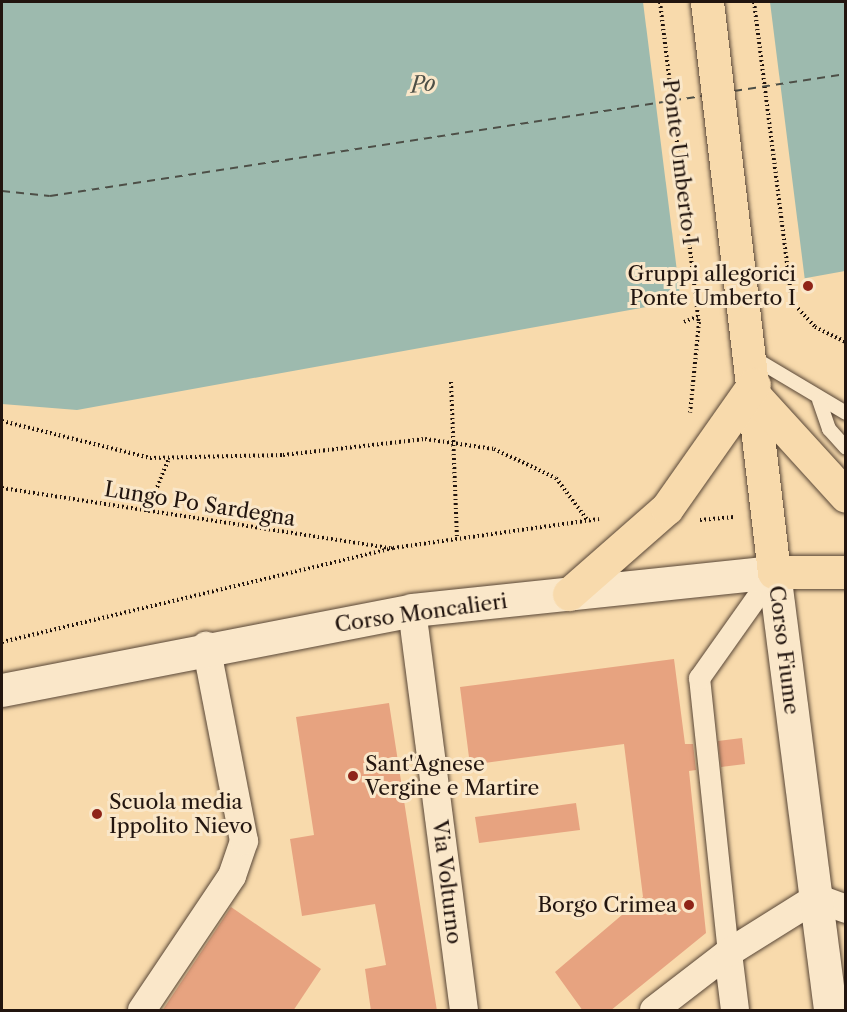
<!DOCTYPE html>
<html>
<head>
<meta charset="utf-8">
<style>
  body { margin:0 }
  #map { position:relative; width:847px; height:1012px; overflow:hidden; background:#f8daac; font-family:"Libre Caslon Text",serif }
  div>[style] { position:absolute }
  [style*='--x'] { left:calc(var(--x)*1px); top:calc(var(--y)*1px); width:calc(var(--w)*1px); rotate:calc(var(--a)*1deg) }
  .water>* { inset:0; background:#9dbaae }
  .pier>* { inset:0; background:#f8daac }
  .ferry>* { height:1.5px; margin-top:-0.75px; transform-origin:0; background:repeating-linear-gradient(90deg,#4d4f47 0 8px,transparent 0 14px) }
  .building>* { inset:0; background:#e7a380 }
  .path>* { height:4px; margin-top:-2px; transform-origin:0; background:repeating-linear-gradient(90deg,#22150f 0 1.5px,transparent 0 4.5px) }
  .roads { filter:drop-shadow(0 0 2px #584636) drop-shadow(0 0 2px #584636) }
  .service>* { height:14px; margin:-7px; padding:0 7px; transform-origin:7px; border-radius:7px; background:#fae7c9 }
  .pedestrian>* { height:21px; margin:-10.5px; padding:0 10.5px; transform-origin:10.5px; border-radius:10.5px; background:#fae7c9 }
  .minor>* { height:28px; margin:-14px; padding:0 14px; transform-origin:14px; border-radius:14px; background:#fae7c9 }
  .tertiary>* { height:33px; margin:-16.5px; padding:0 16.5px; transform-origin:16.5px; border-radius:16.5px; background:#fae7c9 }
  .secondary>* { height:33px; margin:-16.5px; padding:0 16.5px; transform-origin:16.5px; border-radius:16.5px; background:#fae7c9 }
  .primary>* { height:33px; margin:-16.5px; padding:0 16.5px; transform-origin:16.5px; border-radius:16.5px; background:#f8daac }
  .dots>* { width:16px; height:16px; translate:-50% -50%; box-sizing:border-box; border:3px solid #fae7c9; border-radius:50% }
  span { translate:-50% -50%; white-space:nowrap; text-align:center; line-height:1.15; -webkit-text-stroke:6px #fae7c9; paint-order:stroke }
  .street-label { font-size:21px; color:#22150f }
  .poi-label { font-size:21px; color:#22150f }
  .right { translate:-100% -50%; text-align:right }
  .left { translate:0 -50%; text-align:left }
  .water-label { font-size:22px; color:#4d4f47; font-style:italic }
  .frame { position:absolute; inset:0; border:3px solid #22150f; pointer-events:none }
</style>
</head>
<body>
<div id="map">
  <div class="water">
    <div style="clip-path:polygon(2px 2px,845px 2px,845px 271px,77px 410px,2px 404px)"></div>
  </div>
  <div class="pier">
    <div style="clip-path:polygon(643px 2px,770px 2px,805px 281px,681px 303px)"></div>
  </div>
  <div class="ferry">
    <div style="--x:734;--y:91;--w:113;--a:-8.6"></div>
    <div style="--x:2;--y:191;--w:48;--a:5.9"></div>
    <div style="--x:50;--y:196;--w:660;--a:-8.72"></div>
  </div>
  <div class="building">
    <div style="clip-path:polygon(674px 659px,685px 744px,693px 744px,696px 770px,689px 771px,706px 933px,610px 1011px,583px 1011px,555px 972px,643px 897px,624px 744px,470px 765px,460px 687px)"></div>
    <div style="clip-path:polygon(389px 703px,419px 898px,437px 1011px,371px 1011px,365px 969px,386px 965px,375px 904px,302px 916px,290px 839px,314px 835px,296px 717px)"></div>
    <div style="clip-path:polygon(742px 738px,745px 764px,721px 767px,718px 741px)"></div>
    <div style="clip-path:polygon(576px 803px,580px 830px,479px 843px,475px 817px)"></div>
    <div style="clip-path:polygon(231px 907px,321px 969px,293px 1011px,162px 1011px)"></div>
  </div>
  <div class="path">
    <div style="--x:660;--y:2;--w:322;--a:83.1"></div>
    <div style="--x:699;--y:322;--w:91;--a:95.6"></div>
    <div style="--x:754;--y:2;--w:302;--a:82.8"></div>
    <div style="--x:792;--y:302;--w:34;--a:47"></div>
    <div style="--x:815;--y:327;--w:34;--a:26"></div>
    <div style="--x:684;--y:322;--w:16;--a:-22"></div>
    <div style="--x:451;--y:382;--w:157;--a:87.8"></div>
    <div style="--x:2;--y:421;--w:153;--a:14"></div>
    <div style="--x:150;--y:458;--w:133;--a:-1.3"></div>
    <div style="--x:283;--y:455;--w:143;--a:-6.4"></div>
    <div style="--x:425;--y:439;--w:70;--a:8.2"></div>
    <div style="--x:494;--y:449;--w:68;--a:25.1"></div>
    <div style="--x:556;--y:478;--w:54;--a:53.3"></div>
    <div style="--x:2;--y:488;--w:393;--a:8.8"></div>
    <div style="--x:147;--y:512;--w:58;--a:-67.8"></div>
    <div style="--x:700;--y:520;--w:34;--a:-5"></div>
    <div style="--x:2;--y:642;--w:402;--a:-13.5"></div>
    <div style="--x:393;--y:548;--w:208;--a:-8"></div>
  </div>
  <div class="roads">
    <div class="service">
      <div style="--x:752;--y:357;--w:109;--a:30.8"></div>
      <div style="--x:819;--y:400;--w:31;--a:71"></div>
      <div style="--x:829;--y:429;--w:25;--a:48"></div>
    </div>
    <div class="pedestrian">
      <div style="--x:728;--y:953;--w:277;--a:-96"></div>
      <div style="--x:699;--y:678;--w:130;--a:-54.7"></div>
    </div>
    <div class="minor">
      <div style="--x:412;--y:610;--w:403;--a:82.6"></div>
      <div style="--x:728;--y:953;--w:57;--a:83"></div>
      <div style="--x:142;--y:1010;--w:161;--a:-56.1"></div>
      <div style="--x:232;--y:876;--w:37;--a:-71"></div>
      <div style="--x:244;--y:841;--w:199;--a:-101"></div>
      <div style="--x:654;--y:1010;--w:93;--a:-37.6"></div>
      <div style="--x:728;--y:953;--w:104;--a:-32"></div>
      <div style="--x:816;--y:898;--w:32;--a:20"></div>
    </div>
    <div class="tertiary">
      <div style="--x:774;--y:572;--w:442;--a:82.7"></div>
    </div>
    <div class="secondary">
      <div style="--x:2;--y:690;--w:418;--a:-11"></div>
      <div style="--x:412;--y:610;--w:364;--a:-6"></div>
    </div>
    <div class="primary">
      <div style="--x:707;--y:2;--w:574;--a:83.3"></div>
      <div style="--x:774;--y:572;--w:72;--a:0"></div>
      <div style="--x:755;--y:396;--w:135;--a:47.7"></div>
      <div style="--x:569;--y:594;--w:130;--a:-41.3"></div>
      <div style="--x:667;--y:508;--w:151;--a:-54.9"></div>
    </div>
  </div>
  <div class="dots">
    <div style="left:808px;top:286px;background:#8f2418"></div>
    <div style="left:353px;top:776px;background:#8f2418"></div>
    <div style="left:97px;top:814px;background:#8f2418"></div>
    <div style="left:689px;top:905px;background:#8f2418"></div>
  </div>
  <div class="street-label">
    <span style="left:680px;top:162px;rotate:83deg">Ponte Umberto I</span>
    <span style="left:200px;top:504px;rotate:9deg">Lungo Po Sardegna</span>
    <span style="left:421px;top:613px;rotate:-8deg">Corso Moncalieri</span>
    <span style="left:784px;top:650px;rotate:83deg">Corso Fiume</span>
    <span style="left:447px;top:882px;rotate:83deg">Via Volturno</span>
  </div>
  <div class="poi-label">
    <span class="right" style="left:796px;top:286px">Gruppi allegorici<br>Ponte Umberto I</span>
    <span class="left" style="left:365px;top:776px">Sant'Agnese<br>Vergine e Martire</span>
    <span class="left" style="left:109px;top:814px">Scuola media<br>Ippolito Nievo</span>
    <span class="right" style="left:677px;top:905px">Borgo Crimea</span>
  </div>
  <div class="water-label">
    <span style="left:423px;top:84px;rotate:-6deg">Po</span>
  </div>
  <div class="frame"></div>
</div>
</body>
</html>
